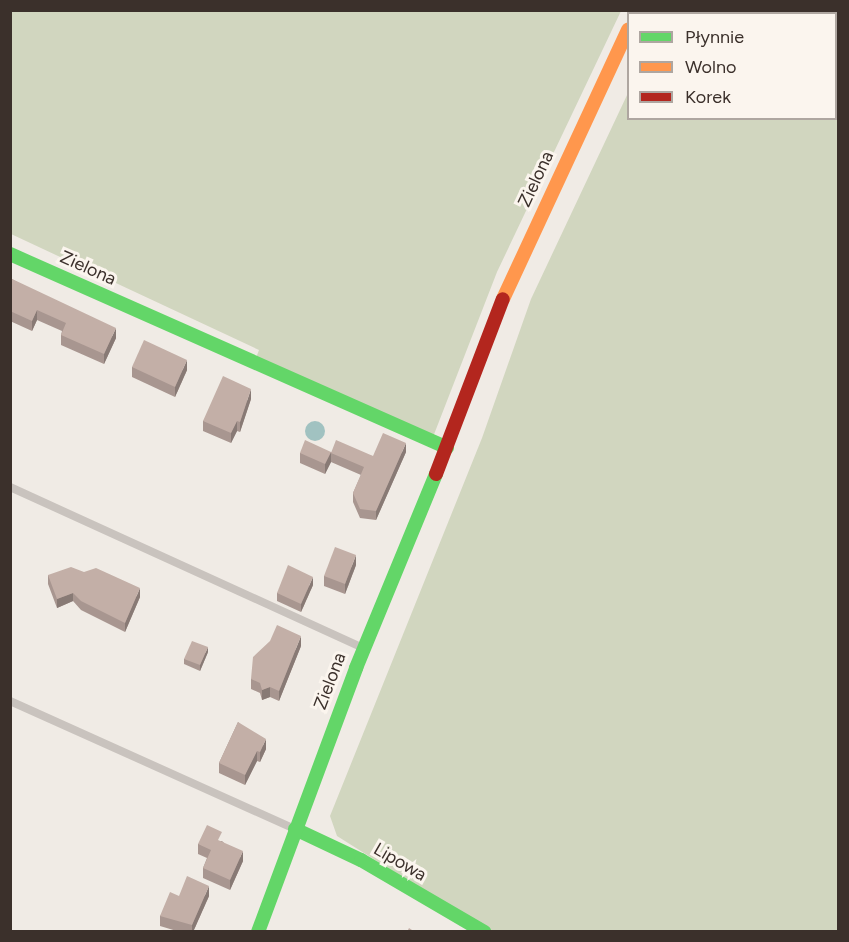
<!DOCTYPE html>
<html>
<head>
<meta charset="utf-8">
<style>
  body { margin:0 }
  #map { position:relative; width:849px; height:942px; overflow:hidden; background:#f0ebe5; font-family:Figtree,sans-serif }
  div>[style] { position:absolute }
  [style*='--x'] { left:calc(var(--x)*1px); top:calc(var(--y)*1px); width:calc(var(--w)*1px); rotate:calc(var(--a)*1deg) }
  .green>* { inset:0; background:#d1d6bf }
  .water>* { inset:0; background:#a1c2c1 }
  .round { border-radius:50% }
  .lane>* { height:8px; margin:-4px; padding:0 4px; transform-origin:4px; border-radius:4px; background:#c9c3be }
  .street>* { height:16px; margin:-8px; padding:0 8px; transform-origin:8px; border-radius:8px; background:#c9c3be }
  .fast>* { height:14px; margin:-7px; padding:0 7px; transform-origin:7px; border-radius:7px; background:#63d668 }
  .slow>* { height:14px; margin:-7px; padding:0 7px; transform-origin:7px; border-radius:7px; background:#ff974d }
  .jam>* { height:14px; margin:-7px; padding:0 7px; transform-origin:7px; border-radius:7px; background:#b3261e }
  .wall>* { inset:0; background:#a89690 }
  .shaded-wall>* { inset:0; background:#887a75 }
  .building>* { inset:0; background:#c3afa7 }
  span { translate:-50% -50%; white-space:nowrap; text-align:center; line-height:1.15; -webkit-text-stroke:6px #fbf5ee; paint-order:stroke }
  .street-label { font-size:18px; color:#3b302b }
  .frame { position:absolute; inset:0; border:12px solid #3b302b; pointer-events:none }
  .legend { position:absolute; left:627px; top:12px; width:210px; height:108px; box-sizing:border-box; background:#fbf5ee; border:2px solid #aea6a0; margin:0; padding:8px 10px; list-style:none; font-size:18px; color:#3b302b }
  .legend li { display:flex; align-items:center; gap:12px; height:30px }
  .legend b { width:30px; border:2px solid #aea6a0 }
</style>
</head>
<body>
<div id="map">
  <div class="green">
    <div style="clip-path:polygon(11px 11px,621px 11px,497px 272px,433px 437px,256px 358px,259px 350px,11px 234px)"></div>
    <div style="clip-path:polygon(668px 11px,838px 11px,838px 931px,488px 931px,337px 836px,330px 816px,482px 438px,531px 299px,628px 93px,628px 118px,836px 118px,836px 14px,666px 13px)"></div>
  </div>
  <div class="water">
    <div class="round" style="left:305px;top:421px;width:20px;height:20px"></div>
  </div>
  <div class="lane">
    <div style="--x:10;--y:487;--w:389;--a:24.5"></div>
    <div style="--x:10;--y:701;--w:312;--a:24.2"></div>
  </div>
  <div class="street">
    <div style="--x:637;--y:14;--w:4;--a:-76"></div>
  </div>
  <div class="fast">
    <div style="--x:10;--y:254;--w:478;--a:23.9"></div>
    <div style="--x:295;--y:829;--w:73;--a:25.2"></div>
    <div style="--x:361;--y:860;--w:143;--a:30.3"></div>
    <div style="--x:258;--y:932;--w:282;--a:-69.6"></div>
    <div style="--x:356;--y:668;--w:210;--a:-67.6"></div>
  </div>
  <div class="slow">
    <div style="--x:503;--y:299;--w:297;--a:-65.1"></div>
  </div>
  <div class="jam">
    <div style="--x:436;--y:474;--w:187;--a:-69.1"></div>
  </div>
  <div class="wall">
    <div style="clip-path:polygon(10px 278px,116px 338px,104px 364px,61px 345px,61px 335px,62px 331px,37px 320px,32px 331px,10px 321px)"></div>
    <div style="clip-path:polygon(132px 367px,187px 370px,175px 397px,132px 377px)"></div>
    <div style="clip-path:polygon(251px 399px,240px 432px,237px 431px,231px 443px,203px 431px,203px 421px)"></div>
    <div style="clip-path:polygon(331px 452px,373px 456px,406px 452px,376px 520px,360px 518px,353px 502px,353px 493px,361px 475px,331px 462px,325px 474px,300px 463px,300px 453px)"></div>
    <div style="clip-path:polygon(356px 565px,345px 594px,324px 586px,324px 576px)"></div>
    <div style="clip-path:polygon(48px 575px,140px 597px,125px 632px,81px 610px,73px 601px,57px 608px,48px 584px)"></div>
    <div style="clip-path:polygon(313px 585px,301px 612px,277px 601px,277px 593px)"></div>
    <div style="clip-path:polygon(301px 646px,279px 701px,270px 697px,262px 700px,260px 693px,251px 689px,251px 679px)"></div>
    <div style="clip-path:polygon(208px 652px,200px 671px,184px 664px,184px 659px)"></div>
    <div style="clip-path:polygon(238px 722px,266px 749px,260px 762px,257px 761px,245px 785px,219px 773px,219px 763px)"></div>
    <div style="clip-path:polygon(222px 841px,243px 861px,230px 890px,203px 878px,203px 868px,207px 858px,198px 854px,198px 844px)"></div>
    <div style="clip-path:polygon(179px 896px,209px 896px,193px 932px,180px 932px,160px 926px,160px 916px)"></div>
  </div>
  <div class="shaded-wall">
    <div style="clip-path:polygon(37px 310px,37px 320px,32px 331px,32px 321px)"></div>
    <div style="clip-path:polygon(116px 328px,116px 338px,104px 364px,104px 354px)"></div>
    <div style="clip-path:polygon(187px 360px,187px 370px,175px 397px,175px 387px)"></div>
    <div style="clip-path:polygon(251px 389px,251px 399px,240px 432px,240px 422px)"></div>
    <div style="clip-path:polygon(237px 421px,237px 431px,231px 443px,231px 433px)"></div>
    <div style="clip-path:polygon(406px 443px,406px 452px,376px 520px,376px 511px)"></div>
    <div style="clip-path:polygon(331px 452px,331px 462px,325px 474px,325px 464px)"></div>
    <div style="clip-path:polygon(356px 555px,356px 565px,345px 594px,345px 584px)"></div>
    <div style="clip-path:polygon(313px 577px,313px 585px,301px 612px,301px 604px)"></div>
    <div style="clip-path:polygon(140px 588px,140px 597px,125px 632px,125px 623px)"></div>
    <div style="clip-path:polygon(73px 593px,73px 601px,57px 608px,57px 599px)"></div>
    <div style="clip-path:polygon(301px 636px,301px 646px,279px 701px,279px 691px)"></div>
    <div style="clip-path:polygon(208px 647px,208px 652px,200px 671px,200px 665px)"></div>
    <div style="clip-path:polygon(270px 687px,270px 697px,262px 700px,262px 690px)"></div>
    <div style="clip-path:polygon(266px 739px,266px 749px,260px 762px,260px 752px)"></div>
    <div style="clip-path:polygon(257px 751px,257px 761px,245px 785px,245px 775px)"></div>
    <div style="clip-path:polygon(243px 851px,243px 861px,230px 890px,230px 880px)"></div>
    <div style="clip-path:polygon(209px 886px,209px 896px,193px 932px,192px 932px,192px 925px)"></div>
  </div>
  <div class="building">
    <div style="clip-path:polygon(10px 278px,116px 328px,104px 354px,61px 335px,66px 323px,37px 310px,32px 321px,10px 311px)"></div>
    <div style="clip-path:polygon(144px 340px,187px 360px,175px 387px,132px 367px)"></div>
    <div style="clip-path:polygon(223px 376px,251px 389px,240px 422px,237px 421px,231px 433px,203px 421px)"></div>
    <div style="clip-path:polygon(383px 433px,406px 443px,376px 511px,360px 509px,353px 493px,364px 467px,331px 453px,336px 440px,373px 456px)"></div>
    <div style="clip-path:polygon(305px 440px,331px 452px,325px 464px,300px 453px)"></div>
    <div style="clip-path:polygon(335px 547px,356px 555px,345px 584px,324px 576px)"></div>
    <div style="clip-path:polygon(288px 565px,313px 577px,301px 604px,277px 593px)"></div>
    <div style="clip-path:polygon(71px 567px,84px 572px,96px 568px,140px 588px,125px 623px,81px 601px,73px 593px,57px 599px,48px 575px)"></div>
    <div style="clip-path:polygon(277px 625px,301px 636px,279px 691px,270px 687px,262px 690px,260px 683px,251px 679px,253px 657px,270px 641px)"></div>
    <div style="clip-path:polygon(192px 641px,208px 647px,200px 665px,184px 659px)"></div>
    <div style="clip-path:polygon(238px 722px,266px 739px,260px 752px,257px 751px,245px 775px,219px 763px)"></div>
    <div style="clip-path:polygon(207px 825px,222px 832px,218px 840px,243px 851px,230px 880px,203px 868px,211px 850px,198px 844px)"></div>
    <div style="clip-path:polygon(187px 876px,209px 886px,192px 925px,160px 916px,170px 892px,179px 896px)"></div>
    <div style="clip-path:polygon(409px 928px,415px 932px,407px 932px)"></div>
  </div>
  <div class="street-label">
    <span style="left:536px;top:179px;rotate:-65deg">Zielona</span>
    <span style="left:88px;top:268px;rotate:24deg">Zielona</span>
    <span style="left:330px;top:681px;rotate:-69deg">Zielona</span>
    <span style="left:400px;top:862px;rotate:30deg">Lipowa</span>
  </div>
  <div class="frame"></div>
  <ul class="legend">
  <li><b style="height:8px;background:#63d668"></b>Płynnie</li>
  <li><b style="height:8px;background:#ff974d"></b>Wolno</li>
  <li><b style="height:8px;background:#b3261e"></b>Korek</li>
  </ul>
</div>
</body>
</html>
